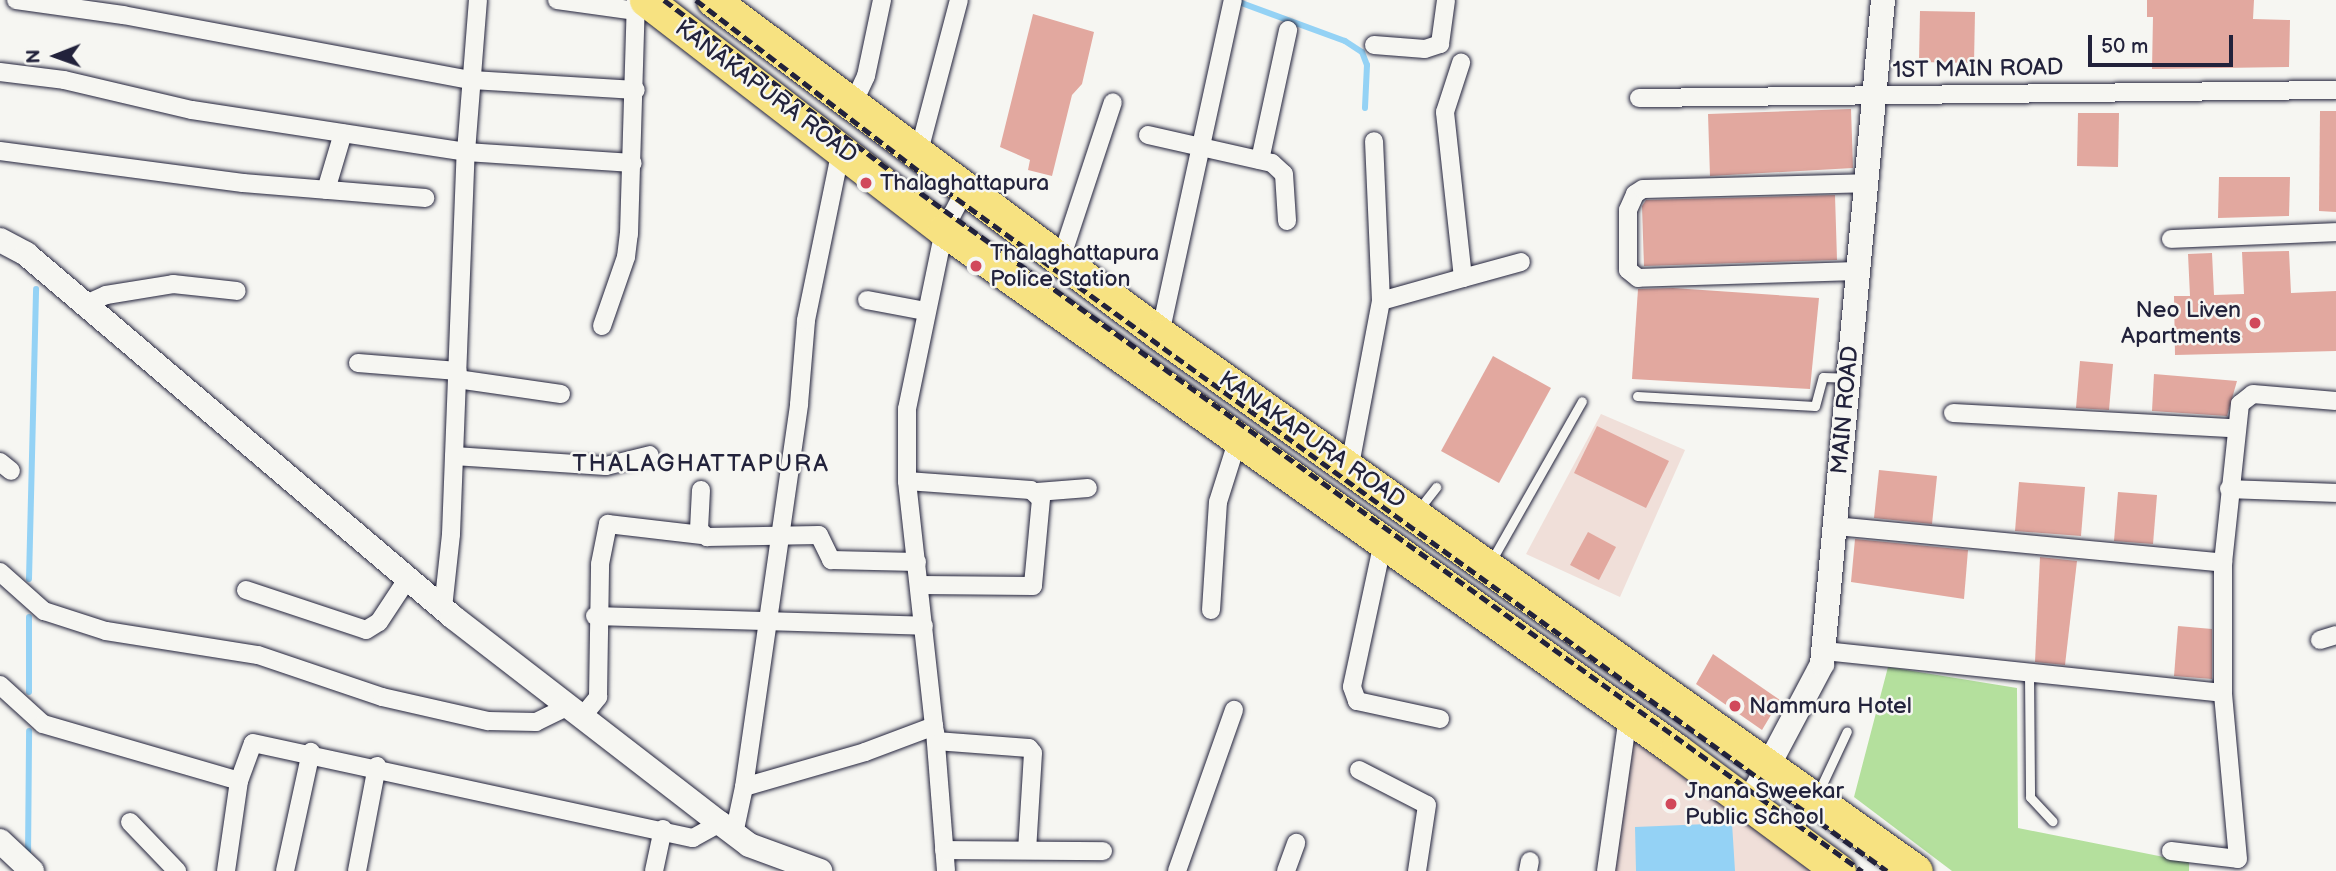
<!DOCTYPE html>
<html>
<head>
<meta charset="utf-8">
<style>
  body { margin:0 }
  #map { position:relative; width:2336px; height:871px; overflow:hidden; background:#f6f6f2; font-family:"Balsamiq Sans",sans-serif }
  div>[style] { position:absolute }
  [style*='--x'] { left:calc(var(--x)*1px); top:calc(var(--y)*1px); width:calc(var(--w)*1px); rotate:calc(var(--a)*1deg) }
  .built>* { inset:0; background:#f0dfd9 }
  .green>* { inset:0; background:#b4e09d }
  .water>* { inset:0; background:#94d2f5 }
  .stream>* { height:6px; margin:-3px; padding:0 3px; transform-origin:3px; border-radius:3px; background:#94d2f5 }
  .building>* { inset:0; background:#e2a89f }
  .roads { filter:drop-shadow(0 0 2px #22223b) drop-shadow(0 0 2px #22223b) }
  .lane>* { height:9px; margin:-4.5px; padding:0 4.5px; transform-origin:4.5px; border-radius:4.5px; background:#f6f6f2 }
  .street>* { height:18px; margin:-9px; padding:0 9px; transform-origin:9px; border-radius:9px; background:#f6f6f2 }
  .secondary>* { height:24px; margin:-12px; padding:0 12px; transform-origin:12px; border-radius:12px; background:#f6f6f2 }
  .highway>* { height:33px; margin:-16.5px; padding:0 16.5px; transform-origin:16.5px; border-radius:16.5px; background:#f7e281 }
  .rail>* { height:5px; margin-top:-2.5px; transform-origin:0; background:repeating-linear-gradient(90deg,#22223b 0 10px,transparent 0 15px) }
  .dots>* { width:19px; height:19px; translate:-50% -50%; box-sizing:border-box; border:4px solid #f6f6f2; border-radius:50% }
  span { translate:-50% -50%; white-space:nowrap; text-align:center; line-height:1.15; -webkit-text-stroke:5px #f6f6f2; paint-order:stroke }
  .street-label { font-size:23px; color:#22223b }
  .poi-label { font-size:23px; color:#22223b }
  .left { translate:0 -50%; text-align:left }
  .right { translate:-100% -50%; text-align:right }
  .neighbourhood-label { font-size:24px; color:#22223b; letter-spacing:2px }
  .north { position:absolute; left:21px; top:21px; width:70px; height:70px; -webkit-text-stroke:5px #f6f6f2; paint-order:stroke; rotate:269deg; font-size:19px; font-weight:700; line-height:28px; text-align:center; color:#22223b }
  .north::after { content:''; display:block; margin:auto; width:24px; height:32px; background:#22223b; clip-path:polygon(50% 0,100% 100%,50% 72%,0 100%) }
  .scale { position:absolute; left:2088px; top:35px; width:145px; height:32px; box-sizing:border-box; border:4px solid #22223b; border-top:0; padding-left:9px; font-size:21px; line-height:24px; white-space:nowrap; color:#22223b; -webkit-text-stroke:5px #f6f6f2; paint-order:stroke }
</style>
</head>
<body>
<div id="map">
  <div class="built">
    <div style="clip-path:polygon(1601px 414px,1685px 450px,1620px 597px,1526px 554px)"></div>
    <div style="clip-path:polygon(1629px 737px,1814px 871px,1611px 871px)"></div>
  </div>
  <div class="green">
    <div style="clip-path:polygon(1888px 667px,2017px 688px,2018px 828px,2189px 862px,2189px 871px,1952px 871px,1854px 797px)"></div>
  </div>
  <div class="water">
    <div style="clip-path:polygon(1732px 823px,1735px 871px,1636px 871px,1635px 827px)"></div>
  </div>
  <div class="stream">
    <div style="--x:1236;--y:1;--w:116;--a:20.2"></div>
    <div style="--x:1345;--y:41;--w:20;--a:33"></div>
    <div style="--x:1362;--y:52;--w:14;--a:69"></div>
    <div style="--x:1367;--y:65;--w:43;--a:92.7"></div>
    <div style="--x:29;--y:579;--w:290;--a:-88.6"></div>
    <div style="--x:29;--y:692;--w:75;--a:-90"></div>
    <div style="--x:28;--y:858;--w:127;--a:-89.5"></div>
  </div>
  <div class="building">
    <div style="clip-path:polygon(2147px 0,2254px 0,2253px 19px,2290px 20px,2289px 67px,2152px 69px,2153px 17px,2147px 17px)"></div>
    <div style="clip-path:polygon(1920px 11px,1975px 12px,1974px 63px,1919px 62px)"></div>
    <div style="clip-path:polygon(1033px 14px,1094px 32px,1082px 84px,1072px 95px,1052px 176px,1028px 170px,1030px 160px,1000px 147px)"></div>
    <div style="clip-path:polygon(1851px 109px,1853px 168px,1710px 176px,1708px 114px)"></div>
    <div style="clip-path:polygon(2320px 111px,2336px 111px,2336px 212px,2319px 211px)"></div>
    <div style="clip-path:polygon(2078px 113px,2119px 113px,2118px 167px,2077px 166px)"></div>
    <div style="clip-path:polygon(2219px 177px,2290px 177px,2289px 216px,2218px 218px)"></div>
    <div style="clip-path:polygon(1835px 195px,1837px 260px,1644px 266px,1642px 206px,1646px 200px)"></div>
    <div style="clip-path:polygon(2289px 251px,2291px 293px,2336px 291px,2336px 351px,2175px 355px,2174px 296px,2190px 296px,2188px 254px,2212px 253px,2214px 295px,2244px 294px,2242px 252px)"></div>
    <div style="clip-path:polygon(1673px 288px,1819px 298px,1810px 389px,1632px 379px,1638px 289px)"></div>
    <div style="clip-path:polygon(1493px 356px,1551px 388px,1499px 483px,1441px 451px)"></div>
    <div style="clip-path:polygon(2080px 361px,2113px 364px,2109px 410px,2076px 408px)"></div>
    <div style="clip-path:polygon(2154px 374px,2237px 381px,2227px 416px,2152px 411px)"></div>
    <div style="clip-path:polygon(1597px 426px,1669px 461px,1646px 508px,1574px 473px)"></div>
    <div style="clip-path:polygon(1879px 470px,1937px 476px,1932px 524px,1874px 518px)"></div>
    <div style="clip-path:polygon(2019px 482px,2085px 487px,2081px 536px,2015px 531px)"></div>
    <div style="clip-path:polygon(2118px 492px,2157px 495px,2153px 544px,2114px 541px)"></div>
    <div style="clip-path:polygon(1588px 532px,1616px 547px,1599px 580px,1570px 565px)"></div>
    <div style="clip-path:polygon(1855px 539px,1968px 550px,1964px 599px,1851px 582px)"></div>
    <div style="clip-path:polygon(2040px 557px,2077px 561px,2065px 665px,2035px 662px)"></div>
    <div style="clip-path:polygon(2178px 626px,2212px 629px,2212px 679px,2174px 676px)"></div>
    <div style="clip-path:polygon(1713px 654px,1780px 700px,1762px 730px,1696px 684px)"></div>
  </div>
  <div class="roads">
    <div class="lane">
      <div style="--x:1637;--y:396;--w:178;--a:3.2"></div>
      <div style="--x:1815;--y:406;--w:30;--a:-75"></div>
      <div style="--x:1823;--y:377;--w:23;--a:2"></div>
      <div style="--x:1419;--y:509;--w:28;--a:-52"></div>
      <div style="--x:1490;--y:563;--w:186;--a:-60.4"></div>
      <div style="--x:2029;--y:674;--w:123;--a:89.5"></div>
      <div style="--x:2030;--y:797;--w:33;--a:47"></div>
      <div style="--x:1818;--y:793;--w:68;--a:-64.9"></div>
      <div style="--x:1796;--y:833;--w:32;--a:-62"></div>
    </div>
    <div class="street">
      <div style="--x:16;--y:0;--w:108;--a:8"></div>
      <div style="--x:123;--y:15;--w:355;--a:10.6"></div>
      <div style="--x:472;--y:80;--w:164;--a:3.5"></div>
      <div style="--x:557;--y:0;--w:80;--a:7.9"></div>
      <div style="--x:1374;--y:45;--w:51;--a:4.5"></div>
      <div style="--x:1425;--y:49;--w:16;--a:-18"></div>
      <div style="--x:1440;--y:44;--w:44;--a:-82.2"></div>
      <div style="--x:0;--y:72;--w:64;--a:7.1"></div>
      <div style="--x:64;--y:80;--w:131;--a:13.2"></div>
      <div style="--x:192;--y:110;--w:277;--a:8.7"></div>
      <div style="--x:466;--y:152;--w:167;--a:3.8"></div>
      <div style="--x:1639;--y:98;--w:697;--a:-0.66"></div>
      <div style="--x:852;--y:106;--w:33;--a:-65"></div>
      <div style="--x:866;--y:76;--w:78;--a:-78.1"></div>
      <div style="--x:1148;--y:135;--w:127;--a:12.7"></div>
      <div style="--x:1272;--y:163;--w:16;--a:43"></div>
      <div style="--x:1284;--y:174;--w:47;--a:86.3"></div>
      <div style="--x:0;--y:151;--w:245;--a:7.5"></div>
      <div style="--x:243;--y:183;--w:183;--a:4.7"></div>
      <div style="--x:918;--y:155;--w:160;--a:-75.2"></div>
      <div style="--x:1260;--y:160;--w:133;--a:-77.8"></div>
      <div style="--x:326;--y:190;--w:59;--a:-73.4"></div>
      <div style="--x:2171;--y:239;--w:165;--a:-2.4"></div>
      <div style="--x:1061;--y:259;--w:165;--a:-71.7"></div>
      <div style="--x:1857;--y:271;--w:219;--a:178.2"></div>
      <div style="--x:1638;--y:278;--w:13;--a:-141"></div>
      <div style="--x:1628;--y:270;--w:60;--a:-90"></div>
      <div style="--x:1628;--y:210;--w:17;--a:-66"></div>
      <div style="--x:1635;--y:194;--w:9;--a:-32"></div>
      <div style="--x:1643;--y:189;--w:222;--a:-1.5"></div>
      <div style="--x:1463;--y:278;--w:60;--a:-15.4"></div>
      <div style="--x:867;--y:300;--w:59;--a:10.7"></div>
      <div style="--x:1381;--y:301;--w:85;--a:-15.7"></div>
      <div style="--x:1463;--y:278;--w:167;--a:-96.2"></div>
      <div style="--x:1445;--y:112;--w:52;--a:-71.9"></div>
      <div style="--x:86;--y:304;--w:22;--a:-24"></div>
      <div style="--x:106;--y:295;--w:68;--a:-9.3"></div>
      <div style="--x:173;--y:284;--w:64;--a:6.2"></div>
      <div style="--x:602;--y:326;--w:73;--a:-70.8"></div>
      <div style="--x:626;--y:257;--w:23;--a:-83"></div>
      <div style="--x:629;--y:234;--w:234;--a:-88.3"></div>
      <div style="--x:1160;--y:334;--w:342;--a:-77.7"></div>
      <div style="--x:358;--y:363;--w:100;--a:4.6"></div>
      <div style="--x:457;--y:379;--w:105;--a:8.2"></div>
      <div style="--x:1953;--y:413;--w:281;--a:3.1"></div>
      <div style="--x:454;--y:456;--w:152;--a:3.8"></div>
      <div style="--x:606;--y:466;--w:45;--a:-14"></div>
      <div style="--x:0;--y:462;--w:14;--a:39"></div>
      <div style="--x:1350;--y:465;--w:167;--a:-79.3"></div>
      <div style="--x:1381;--y:301;--w:160;--a:-92.5"></div>
      <div style="--x:907;--y:481;--w:124;--a:4.2"></div>
      <div style="--x:1031;--y:490;--w:13;--a:42"></div>
      <div style="--x:1041;--y:499;--w:87;--a:95.3"></div>
      <div style="--x:1033;--y:586;--w:113;--a:-179.5"></div>
      <div style="--x:2229;--y:489;--w:107;--a:2.1"></div>
      <div style="--x:701;--y:490;--w:40;--a:92.9"></div>
      <div style="--x:699;--y:530;--w:11;--a:41"></div>
      <div style="--x:707;--y:537;--w:112;--a:-1"></div>
      <div style="--x:819;--y:535;--w:28;--a:64"></div>
      <div style="--x:831;--y:560;--w:86;--a:1.3"></div>
      <div style="--x:1037;--y:492;--w:51;--a:-4.5"></div>
      <div style="--x:1835;--y:526;--w:390;--a:5.4"></div>
      <div style="--x:1383;--y:542;--w:148;--a:102.1"></div>
      <div style="--x:1352;--y:687;--w:15;--a:70"></div>
      <div style="--x:1357;--y:701;--w:85;--a:12.2"></div>
      <div style="--x:0;--y:572;--w:59;--a:41.6"></div>
      <div style="--x:44;--y:611;--w:65;--a:17.9"></div>
      <div style="--x:106;--y:631;--w:154;--a:9"></div>
      <div style="--x:258;--y:655;--w:131;--a:18.7"></div>
      <div style="--x:382;--y:697;--w:109;--a:12.8"></div>
      <div style="--x:488;--y:721;--w:48;--a:1.2"></div>
      <div style="--x:536;--y:722;--w:37;--a:-26"></div>
      <div style="--x:246;--y:590;--w:126;--a:18.4"></div>
      <div style="--x:366;--y:630;--w:15;--a:-32"></div>
      <div style="--x:379;--y:622;--w:53;--a:-56.6"></div>
      <div style="--x:443;--y:608;--w:74;--a:-83.8"></div>
      <div style="--x:451;--y:534;--w:382;--a:-87.8"></div>
      <div style="--x:466;--y:152;--w:152;--a:-85.5"></div>
      <div style="--x:1211;--y:610;--w:108;--a:-86.3"></div>
      <div style="--x:1218;--y:502;--w:66;--a:-72.4"></div>
      <div style="--x:595;--y:616;--w:329;--a:1.7"></div>
      <div style="--x:2320;--y:640;--w:17;--a:-17"></div>
      <div style="--x:1824;--y:651;--w:401;--a:6"></div>
      <div style="--x:0;--y:685;--w:58;--a:42.2"></div>
      <div style="--x:43;--y:724;--w:204;--a:16.2"></div>
      <div style="--x:582;--y:717;--w:26;--a:-51"></div>
      <div style="--x:598;--y:697;--w:133;--a:-89.1"></div>
      <div style="--x:600;--y:564;--w:41;--a:-78.7"></div>
      <div style="--x:608;--y:524;--w:94;--a:6.7"></div>
      <div style="--x:935;--y:731;--w:140;--a:85.5"></div>
      <div style="--x:936;--y:741;--w:93;--a:4.3"></div>
      <div style="--x:1029;--y:748;--w:6;--a:51"></div>
      <div style="--x:1033;--y:753;--w:97;--a:93.5"></div>
      <div style="--x:1359;--y:770;--w:76;--a:27.2"></div>
      <div style="--x:1427;--y:805;--w:67;--a:98.6"></div>
      <div style="--x:744;--y:787;--w:126;--a:-16.1"></div>
      <div style="--x:865;--y:752;--w:74;--a:-20.6"></div>
      <div style="--x:934;--y:726;--w:246;--a:-96.3"></div>
      <div style="--x:907;--y:481;--w:72;--a:-90"></div>
      <div style="--x:907;--y:409;--w:183;--a:-78.3"></div>
      <div style="--x:944;--y:230;--w:45;--a:-62.3"></div>
      <div style="--x:130;--y:822;--w:68;--a:46.2"></div>
      <div style="--x:734;--y:834;--w:48;--a:-78"></div>
      <div style="--x:744;--y:787;--w:387;--a:-81.8"></div>
      <div style="--x:799;--y:404;--w:84;--a:-85.2"></div>
      <div style="--x:806;--y:320;--w:175;--a:-78.4"></div>
      <div style="--x:944;--y:850;--w:159;--a:0.4"></div>
      <div style="--x:2171;--y:851;--w:67;--a:6.8"></div>
      <div style="--x:2238;--y:859;--w:167;--a:-95.2"></div>
      <div style="--x:2223;--y:693;--w:130;--a:-90"></div>
      <div style="--x:2223;--y:563;--w:160;--a:-83.9"></div>
      <div style="--x:2240;--y:404;--w:16;--a:-38"></div>
      <div style="--x:2253;--y:394;--w:83;--a:4.8"></div>
      <div style="--x:226;--y:871;--w:91;--a:-81.8"></div>
      <div style="--x:239;--y:781;--w:40;--a:-69.8"></div>
      <div style="--x:253;--y:743;--w:450;--a:12.2"></div>
      <div style="--x:693;--y:838;--w:31;--a:-29"></div>
      <div style="--x:285;--y:871;--w:122;--a:-77.7"></div>
      <div style="--x:357;--y:871;--w:107;--a:-79.2"></div>
      <div style="--x:654;--y:871;--w:43;--a:-77.9"></div>
      <div style="--x:1177;--y:871;--w:171;--a:-70.5"></div>
      <div style="--x:1286;--y:871;--w:30;--a:-70"></div>
      <div style="--x:1528;--y:871;--w:10;--a:-79"></div>
      <div style="--x:1606;--y:871;--w:157;--a:-81.9"></div>
    </div>
    <div class="secondary">
      <div style="--x:0;--y:240;--w:30;--a:28"></div>
      <div style="--x:26;--y:254;--w:560;--a:40.37"></div>
      <div style="--x:453;--y:617;--w:337;--a:37.7"></div>
      <div style="--x:720;--y:823;--w:36;--a:37"></div>
      <div style="--x:749;--y:845;--w:76;--a:20.1"></div>
      <div style="--x:1749;--y:802;--w:156;--a:-62.1"></div>
      <div style="--x:1822;--y:664;--w:667;--a:-84.75"></div>
      <div style="--x:0;--y:841;--w:44;--a:43.2"></div>
    </div>
    <div class="highway">
      <div style="--x:646;--y:0;--w:376;--a:37.7"></div>
      <div style="--x:944;--y:230;--w:898;--a:35.39"></div>
      <div style="--x:1676;--y:750;--w:203;--a:36.6"></div>
      <div style="--x:713;--y:0;--w:558;--a:36.77"></div>
      <div style="--x:1160;--y:334;--w:927;--a:35.39"></div>
    </div>
  </div>
  <div class="rail">
    <div style="--x:664;--y:0;--w:306;--a:37"></div>
    <div style="--x:908;--y:184;--w:1176;--a:35.76"></div>
    <div style="--x:696;--y:0;--w:282;--a:37.5"></div>
    <div style="--x:920;--y:172;--w:1193;--a:35.86"></div>
  </div>
  <div class="dots">
    <div style="left:866px;top:183px;background:#d1495b"></div>
    <div style="left:976px;top:266px;background:#d1495b"></div>
    <div style="left:2255px;top:323px;background:#d1495b"></div>
    <div style="left:1735px;top:706px;background:#d1495b"></div>
    <div style="left:1671px;top:804px;background:#d1495b"></div>
  </div>
  <div class="street-label">
    <span style="left:1978px;top:69px;rotate:-1deg">1ST MAIN ROAD</span>
    <span style="left:766px;top:92px;rotate:37deg">KANAKAPURA ROAD</span>
    <span style="left:1845px;top:410px;rotate:-85deg">MAIN ROAD</span>
    <span style="left:1312px;top:440px;rotate:35deg">KANAKAPURA ROAD</span>
  </div>
  <div class="poi-label">
    <span class="left" style="left:880px;top:183px">Thalaghattapura</span>
    <span class="left" style="left:990px;top:266px">Thalaghattapura<br>Police Station</span>
    <span class="right" style="left:2241px;top:323px">Neo Liven<br>Apartments</span>
    <span class="left" style="left:1749px;top:706px">Nammura Hotel</span>
    <span class="left" style="left:1685px;top:804px">Jnana Sweekar<br>Public School</span>
  </div>
  <div class="neighbourhood-label">
    <span style="left:701px;top:464px">THALAGHATTAPURA</span>
  </div>
  <div class="north">N</div>
  <div class="scale">50 m</div>
</div>
</body>
</html>
